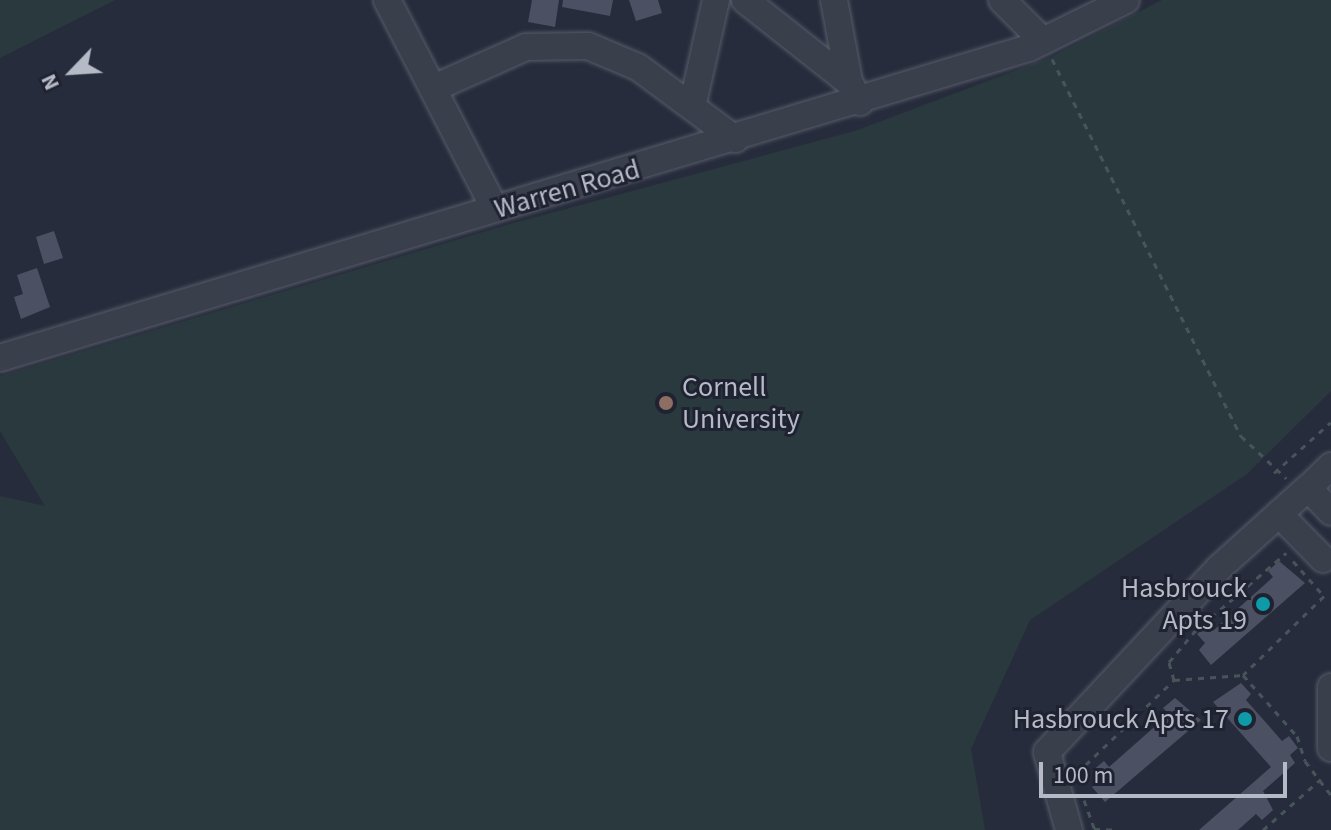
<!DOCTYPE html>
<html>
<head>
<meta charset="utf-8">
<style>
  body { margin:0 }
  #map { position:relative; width:1331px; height:830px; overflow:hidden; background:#272c3c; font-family:"Source Sans 3",sans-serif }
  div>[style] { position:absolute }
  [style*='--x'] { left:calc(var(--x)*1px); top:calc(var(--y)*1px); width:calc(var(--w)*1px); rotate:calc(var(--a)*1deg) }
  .green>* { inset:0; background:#2a393e }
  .building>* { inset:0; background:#4b5062 }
  .path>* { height:3px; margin-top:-1.5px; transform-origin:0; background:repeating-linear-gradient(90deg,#47545a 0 6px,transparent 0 12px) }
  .roads { filter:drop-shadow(0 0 2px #585c6a) drop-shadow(0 0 2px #585c6a) }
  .minor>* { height:26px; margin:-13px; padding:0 13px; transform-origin:13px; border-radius:13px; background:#3a3f4c }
  .dots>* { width:22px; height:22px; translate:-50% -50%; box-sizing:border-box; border:4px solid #1f2331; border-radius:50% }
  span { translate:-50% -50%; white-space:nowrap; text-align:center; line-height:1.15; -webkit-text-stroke:6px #1f2331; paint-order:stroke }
  .street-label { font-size:28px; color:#b6bac7 }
  .poi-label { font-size:28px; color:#b6bac7 }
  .left { translate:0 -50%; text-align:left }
  .right { translate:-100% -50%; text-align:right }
  .north { position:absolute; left:32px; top:32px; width:80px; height:80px; -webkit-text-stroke:6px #1f2331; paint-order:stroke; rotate:245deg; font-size:22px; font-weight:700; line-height:32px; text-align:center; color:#b6bac7 }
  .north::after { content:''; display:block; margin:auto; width:28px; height:36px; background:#b6bac7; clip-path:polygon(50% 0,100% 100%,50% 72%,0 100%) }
  .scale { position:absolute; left:1039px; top:762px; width:248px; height:36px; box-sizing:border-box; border:4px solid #b6bac7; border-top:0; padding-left:10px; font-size:24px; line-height:28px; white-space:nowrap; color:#b6bac7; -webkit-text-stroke:6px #1f2331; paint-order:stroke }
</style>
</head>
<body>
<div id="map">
  <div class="green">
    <div style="clip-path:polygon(0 0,115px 0,0 58px)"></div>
    <div style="clip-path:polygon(1162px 0,1331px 0,1331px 391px,1247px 474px,1030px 620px,971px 749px,985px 830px,0 830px,0 496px,45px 506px,0 431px,0 376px,510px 224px,858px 130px,1051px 57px)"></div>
  </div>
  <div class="building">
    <div style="clip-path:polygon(532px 0,559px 0,555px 27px,528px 22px)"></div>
    <div style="clip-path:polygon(563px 0,613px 0,610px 16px,562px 7px)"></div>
    <div style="clip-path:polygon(629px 0,658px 0,662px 13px,636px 21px)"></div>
    <div style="clip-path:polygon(54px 231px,63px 258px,44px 264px,36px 237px)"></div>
    <div style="clip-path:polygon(37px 268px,50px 307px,21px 319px,14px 297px,23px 294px,17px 275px)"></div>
    <div style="clip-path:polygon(1279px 561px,1305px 583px,1211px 665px,1199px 650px,1205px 643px,1197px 634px,1209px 624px,1214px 630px,1273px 577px,1268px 571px)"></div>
    <div style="clip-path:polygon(1241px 683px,1251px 694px,1246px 700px,1282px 741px,1289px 736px,1298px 748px,1290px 755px,1295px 763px,1263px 791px,1273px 810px,1262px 820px,1256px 814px,1238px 830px,1199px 830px,1271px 767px,1213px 702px)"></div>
    <div style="clip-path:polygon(1175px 698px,1201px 720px,1105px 802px,1092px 787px,1100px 779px,1092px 771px,1104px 761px,1109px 767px,1169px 714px,1163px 708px)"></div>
  </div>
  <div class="path">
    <div style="--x:1052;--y:59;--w:422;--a:63.4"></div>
    <div style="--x:1241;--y:436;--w:62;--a:43"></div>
    <div style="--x:1274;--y:473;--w:76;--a:-41.8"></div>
    <div style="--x:1293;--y:561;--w:47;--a:48.5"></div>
    <div style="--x:1324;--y:596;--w:113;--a:135.7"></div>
    <div style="--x:1243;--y:675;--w:81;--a:48.5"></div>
    <div style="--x:1297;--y:736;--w:26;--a:72"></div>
    <div style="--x:1305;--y:761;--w:43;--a:52.6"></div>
    <div style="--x:1174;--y:680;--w:69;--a:-4.1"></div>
    <div style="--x:1077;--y:773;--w:134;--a:-43.8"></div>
    <div style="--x:1174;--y:680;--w:19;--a:-106"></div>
    <div style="--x:1169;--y:662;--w:38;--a:-50"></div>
    <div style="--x:1193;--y:633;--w:123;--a:-40.7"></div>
    <div style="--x:1084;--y:800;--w:32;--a:70"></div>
    <div style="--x:1094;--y:829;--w:24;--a:2"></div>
    <div style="--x:1263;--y:830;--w:77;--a:-41.3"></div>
  </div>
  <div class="roads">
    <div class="minor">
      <div style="--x:387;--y:0;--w:235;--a:62.7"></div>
      <div style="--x:745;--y:0;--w:132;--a:38.3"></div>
      <div style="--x:849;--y:82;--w:23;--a:61"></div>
      <div style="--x:834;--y:0;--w:83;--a:79.6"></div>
      <div style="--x:1002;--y:0;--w:58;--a:45"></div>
      <div style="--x:434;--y:88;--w:101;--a:-24"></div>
      <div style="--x:526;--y:47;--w:62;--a:-0.9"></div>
      <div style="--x:588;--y:46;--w:54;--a:22.8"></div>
      <div style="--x:638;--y:67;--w:121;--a:36.6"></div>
      <div style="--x:693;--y:103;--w:106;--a:-77.4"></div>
      <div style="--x:0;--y:358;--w:1075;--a:-16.77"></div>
      <div style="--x:1029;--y:48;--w:108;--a:-26.3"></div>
      <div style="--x:1331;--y:466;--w:32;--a:136"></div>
      <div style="--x:1308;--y:488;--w:33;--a:46"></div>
      <div style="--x:1279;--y:514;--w:63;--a:45.6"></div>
      <div style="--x:1331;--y:687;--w:61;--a:90"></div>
      <div style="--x:1069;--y:830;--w:81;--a:-105.8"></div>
      <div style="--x:1047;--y:752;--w:252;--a:-46.9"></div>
      <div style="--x:1219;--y:568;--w:120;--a:-42"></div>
    </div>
  </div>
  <div class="dots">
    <div style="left:666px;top:403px;background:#8d6e63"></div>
    <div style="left:1263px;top:604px;background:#0f9aa8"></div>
    <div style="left:1245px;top:719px;background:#0f9aa8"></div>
  </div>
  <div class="street-label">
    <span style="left:567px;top:189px;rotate:-16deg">Warren Road</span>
  </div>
  <div class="poi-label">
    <span class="left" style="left:682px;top:403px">Cornell<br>University</span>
    <span class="right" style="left:1247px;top:604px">Hasbrouck<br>Apts 19</span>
    <span class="right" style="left:1229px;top:719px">Hasbrouck Apts 17</span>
  </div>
  <div class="north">N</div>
  <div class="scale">100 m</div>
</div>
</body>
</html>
